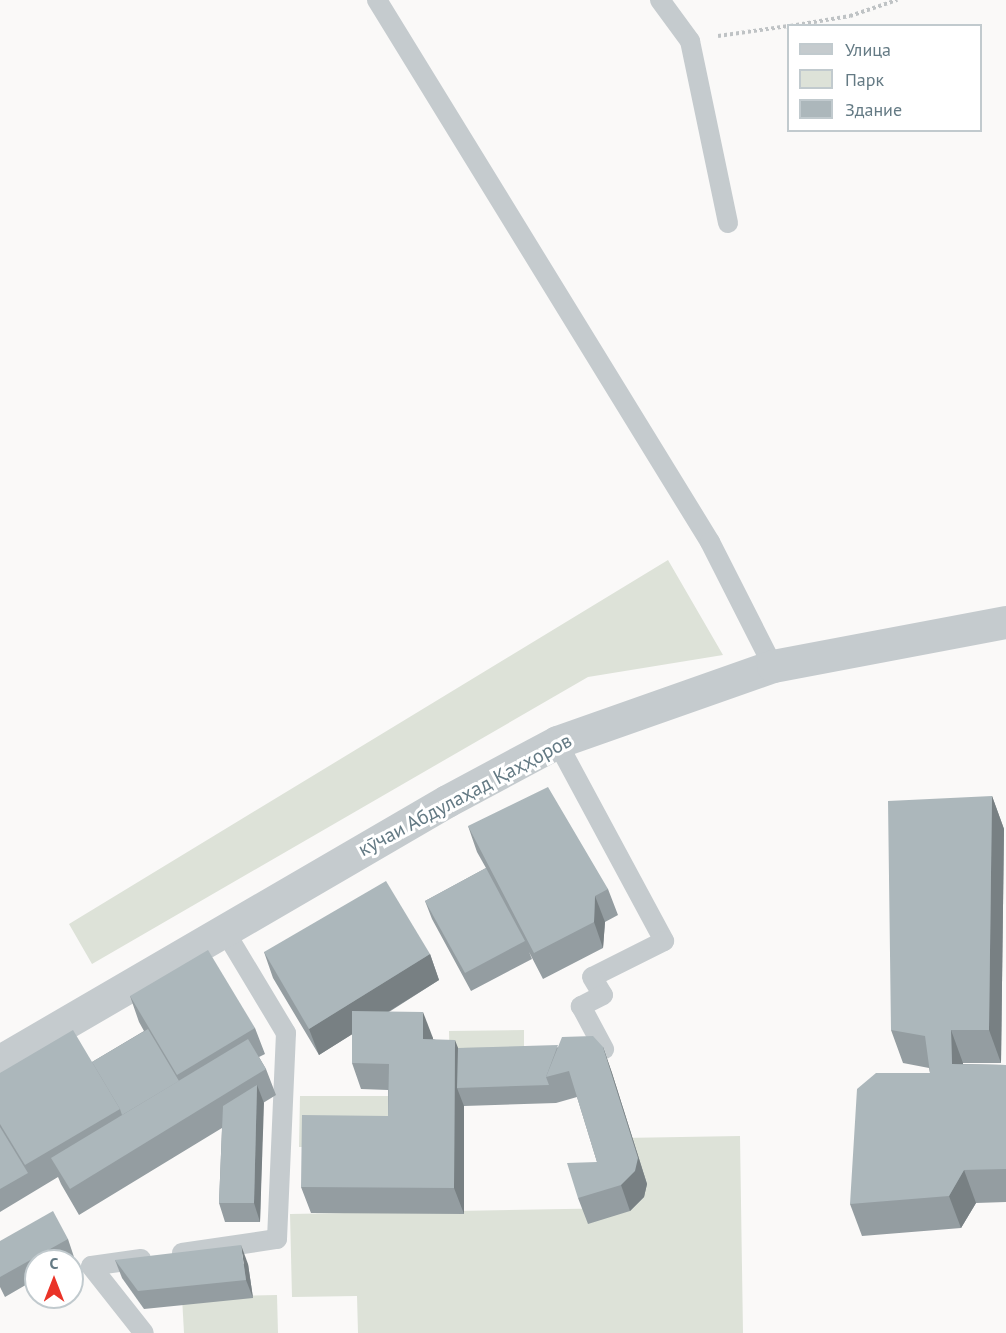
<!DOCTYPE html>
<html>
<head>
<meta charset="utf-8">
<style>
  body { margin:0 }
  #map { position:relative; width:1006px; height:1333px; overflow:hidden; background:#faf9f8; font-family:"PT Sans",sans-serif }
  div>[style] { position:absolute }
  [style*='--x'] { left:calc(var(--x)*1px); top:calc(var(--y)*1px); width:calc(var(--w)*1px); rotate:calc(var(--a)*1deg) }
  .green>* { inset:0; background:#dde2d8 }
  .path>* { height:4px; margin-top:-2px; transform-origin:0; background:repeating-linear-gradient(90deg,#bfc3c5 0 3px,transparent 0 6px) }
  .service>* { height:20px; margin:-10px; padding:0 10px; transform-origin:10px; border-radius:10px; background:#c5cbce }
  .minor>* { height:33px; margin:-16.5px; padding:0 16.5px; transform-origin:16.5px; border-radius:16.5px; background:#c5cbce }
  .wall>* { inset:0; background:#949da1 }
  .shaded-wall>* { inset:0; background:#788083 }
  .building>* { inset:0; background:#acb7bb }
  span { translate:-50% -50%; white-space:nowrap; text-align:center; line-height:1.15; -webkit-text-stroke:6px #fff; paint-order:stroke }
  .street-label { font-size:20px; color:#647a84 }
  .legend { position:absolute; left:787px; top:24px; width:195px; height:108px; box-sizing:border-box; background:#fff; border:2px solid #c1cace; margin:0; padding:8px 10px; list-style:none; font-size:18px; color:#647a84 }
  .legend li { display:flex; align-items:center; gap:12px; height:30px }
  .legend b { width:30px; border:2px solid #c1cace }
  .north { position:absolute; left:24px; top:1249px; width:60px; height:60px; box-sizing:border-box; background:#fff; border:2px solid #c1cace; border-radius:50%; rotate:0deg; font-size:16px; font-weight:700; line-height:24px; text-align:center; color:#647a84 }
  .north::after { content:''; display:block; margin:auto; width:21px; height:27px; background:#ea3328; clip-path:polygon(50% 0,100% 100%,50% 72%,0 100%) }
</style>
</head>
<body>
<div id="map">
  <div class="green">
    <div style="clip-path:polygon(668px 560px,723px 655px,588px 677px,92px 964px,69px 924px)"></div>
    <div style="clip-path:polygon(524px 1030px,524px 1075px,450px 1076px,449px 1031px)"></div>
    <div style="clip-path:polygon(300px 1096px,413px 1096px,413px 1148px,299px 1147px)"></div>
    <div style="clip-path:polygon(740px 1136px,743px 1333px,358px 1333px,357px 1296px,292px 1297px,290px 1214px,623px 1208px,622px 1138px)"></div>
    <div style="clip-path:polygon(277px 1295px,278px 1333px,184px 1333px,182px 1297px)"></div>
  </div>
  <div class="path">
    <div style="--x:790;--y:26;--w:61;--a:-9.5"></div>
    <div style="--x:850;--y:16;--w:50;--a:-18.8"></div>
    <div style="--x:718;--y:36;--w:71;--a:-8.1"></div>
  </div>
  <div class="service">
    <div style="--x:377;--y:0;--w:636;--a:58.43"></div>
    <div style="--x:710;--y:542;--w:139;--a:63.1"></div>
    <div style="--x:660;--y:0;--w:51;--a:53.8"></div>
    <div style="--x:690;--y:41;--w:186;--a:78.2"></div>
    <div style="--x:557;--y:742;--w:226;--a:61.7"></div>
    <div style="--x:664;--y:941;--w:80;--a:153.4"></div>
    <div style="--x:592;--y:977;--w:21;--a:59"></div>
    <div style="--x:603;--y:995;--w:25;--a:153"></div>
    <div style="--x:581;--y:1006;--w:49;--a:61.9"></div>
    <div style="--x:182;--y:1253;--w:96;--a:-8.4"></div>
    <div style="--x:277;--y:1239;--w:206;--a:-87.5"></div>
    <div style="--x:286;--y:1033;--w:120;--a:-121"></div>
    <div style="--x:141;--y:1259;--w:50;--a:172"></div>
    <div style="--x:91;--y:1266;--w:85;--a:51.7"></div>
  </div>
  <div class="minor">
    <div style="--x:0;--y:1061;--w:517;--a:-30.18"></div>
    <div style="--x:447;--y:801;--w:125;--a:-28.2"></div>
    <div style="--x:557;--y:742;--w:229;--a:-19.4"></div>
    <div style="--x:773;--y:666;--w:237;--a:-10.7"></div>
  </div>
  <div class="wall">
    <div style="clip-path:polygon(992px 796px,1004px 829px,1001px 1063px,963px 1063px,963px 1064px,1006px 1065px,1006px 1202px,976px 1203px,961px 1228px,862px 1236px,850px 1204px,930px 1073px,929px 1068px,903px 1063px,891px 1030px)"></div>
    <div style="clip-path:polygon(468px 826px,608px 889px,618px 915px,605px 922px,603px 948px,543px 979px,529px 952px,532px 959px,471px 991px,432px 919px,425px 901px,486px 868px,477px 852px)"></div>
    <div style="clip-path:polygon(264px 952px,430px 954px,439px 980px,389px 1012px,433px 1038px,433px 1039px,458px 1048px,603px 1047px,612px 1073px,647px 1184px,644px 1197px,630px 1211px,588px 1224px,578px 1198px,597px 1162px,577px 1097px,556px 1103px,464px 1106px,464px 1214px,311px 1213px,301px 1187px,388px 1116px,388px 1090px,361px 1089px,352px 1063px,352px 1034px,319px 1055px,273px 978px)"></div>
    <div style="clip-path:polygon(130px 996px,255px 1028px,265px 1054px,259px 1057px,266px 1069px,276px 1095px,263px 1103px,260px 1222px,225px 1222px,219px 1203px,222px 1128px,79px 1215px,61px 1184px,58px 1177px,0 1212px,0 1073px,92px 1062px,144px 1031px,139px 1022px)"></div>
    <div style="clip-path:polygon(68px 1239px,74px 1257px,67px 1261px,36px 1261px,36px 1279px,5px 1297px,0 1287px,0 1241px)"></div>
    <div style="clip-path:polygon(115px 1260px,248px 1264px,253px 1298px,144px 1309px,122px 1278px)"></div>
  </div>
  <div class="shaded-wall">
    <div style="clip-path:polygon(992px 796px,1004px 829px,1001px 1063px,989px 1030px)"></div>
    <div style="clip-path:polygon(595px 896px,605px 922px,603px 948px,594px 922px)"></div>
    <div style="clip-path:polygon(430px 954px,439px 980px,319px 1055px,309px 1029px)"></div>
    <div style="clip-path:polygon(423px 1012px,433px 1038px,432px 1065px,423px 1039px)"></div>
    <div style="clip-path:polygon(951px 1030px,963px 1063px,964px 1097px,952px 1064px)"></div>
    <div style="clip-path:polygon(455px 1040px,465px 1066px,457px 1088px,464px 1106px,464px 1214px,454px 1188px)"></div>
    <div style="clip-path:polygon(603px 1047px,612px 1073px,647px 1184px,644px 1197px,630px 1211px,621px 1185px)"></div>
    <div style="clip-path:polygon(257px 1085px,264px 1103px,260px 1222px,254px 1203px)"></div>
    <div style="clip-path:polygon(964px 1170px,976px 1203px,961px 1228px,949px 1196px)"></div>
    <div style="clip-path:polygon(241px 1245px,248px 1264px,253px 1298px,246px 1280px)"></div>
  </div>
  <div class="building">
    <div style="clip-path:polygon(548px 787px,608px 889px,595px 896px,594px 922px,534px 953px,468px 826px)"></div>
    <div style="clip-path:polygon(992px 796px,989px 1030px,951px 1030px,952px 1064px,1006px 1065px,1006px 1169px,964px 1170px,949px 1196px,850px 1204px,857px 1089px,876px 1073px,930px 1073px,925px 1036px,891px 1030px,888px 801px)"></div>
    <div style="clip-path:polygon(486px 868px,525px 941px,465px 973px,425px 901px)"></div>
    <div style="clip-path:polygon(386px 881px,430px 954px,309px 1029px,264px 952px)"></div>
    <div style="clip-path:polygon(208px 950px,255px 1028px,177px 1075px,130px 996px)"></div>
    <div style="clip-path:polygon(352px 1011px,423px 1012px,423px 1039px,455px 1040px,454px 1188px,301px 1187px,302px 1115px,388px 1116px,389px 1064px,352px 1063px)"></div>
    <div style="clip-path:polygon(148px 1029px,179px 1081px,122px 1115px,120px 1109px,92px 1062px)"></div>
    <div style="clip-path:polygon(73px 1030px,120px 1109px,25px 1165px,0 1124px,0 1073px)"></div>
    <div style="clip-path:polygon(593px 1036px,603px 1047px,638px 1158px,635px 1171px,621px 1185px,578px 1198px,567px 1163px,597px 1162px,569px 1071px,546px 1077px,562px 1037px)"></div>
    <div style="clip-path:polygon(248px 1039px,266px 1069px,70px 1189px,51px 1158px)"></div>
    <div style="clip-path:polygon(558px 1045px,546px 1077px,549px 1085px,457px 1088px,458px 1048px)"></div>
    <div style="clip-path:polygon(257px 1085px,254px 1203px,219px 1203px,223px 1106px)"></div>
    <div style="clip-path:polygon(0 1127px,28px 1173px,0 1189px)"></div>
    <div style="clip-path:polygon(53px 1211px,68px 1239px,0 1277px,0 1241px)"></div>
    <div style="clip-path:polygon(241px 1245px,246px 1280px,138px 1291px,115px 1260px)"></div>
  </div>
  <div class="street-label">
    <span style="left:465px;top:795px;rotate:-28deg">кӯчаи Абдулаҳад Қаҳҳоров</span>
  </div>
  <ul class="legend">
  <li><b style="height:8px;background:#c5cbce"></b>Улица</li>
  <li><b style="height:16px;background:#dde2d8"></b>Парк</li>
  <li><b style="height:16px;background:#acb7bb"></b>Здание</li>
  </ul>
  <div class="north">С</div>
</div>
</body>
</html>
